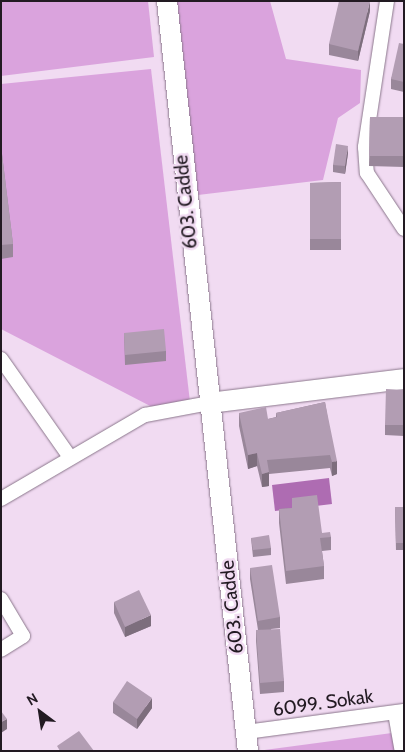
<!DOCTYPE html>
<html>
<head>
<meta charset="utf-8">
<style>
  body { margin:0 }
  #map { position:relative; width:405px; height:752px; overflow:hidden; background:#f1dbf2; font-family:Cabin,sans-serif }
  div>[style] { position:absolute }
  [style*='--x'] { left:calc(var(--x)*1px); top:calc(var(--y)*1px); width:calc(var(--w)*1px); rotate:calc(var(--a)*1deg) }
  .green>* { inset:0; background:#daa3dd }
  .water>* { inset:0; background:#ae6cb2 }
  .roads { filter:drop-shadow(0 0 1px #8b778c) drop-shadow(0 0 1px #8b778c) }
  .street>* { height:14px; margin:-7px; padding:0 7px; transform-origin:7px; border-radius:7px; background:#fff }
  .secondary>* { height:20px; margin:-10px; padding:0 10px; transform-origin:10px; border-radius:10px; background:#fff }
  .wall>* { inset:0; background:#99879a }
  .shaded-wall>* { inset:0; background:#7d6e7d }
  .building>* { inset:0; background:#b29db3 }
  span { translate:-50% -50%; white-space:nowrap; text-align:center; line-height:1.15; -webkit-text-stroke:5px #f1dbf2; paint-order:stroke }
  .street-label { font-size:19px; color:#221a22 }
  .frame { position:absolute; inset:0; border:2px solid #221a22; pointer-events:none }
  .north { position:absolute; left:15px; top:687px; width:50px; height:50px; -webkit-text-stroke:4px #f1dbf2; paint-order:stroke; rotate:329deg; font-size:14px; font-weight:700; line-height:20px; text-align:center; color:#221a22 }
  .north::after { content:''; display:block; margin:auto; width:18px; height:22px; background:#221a22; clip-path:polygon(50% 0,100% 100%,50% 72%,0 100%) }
</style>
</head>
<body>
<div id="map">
  <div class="green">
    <div style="clip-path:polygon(1px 1px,148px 1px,154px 57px,1px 76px)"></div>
    <div style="clip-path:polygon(176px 1px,270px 1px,286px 59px,361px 70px,360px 103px,338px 118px,323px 180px,198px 195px)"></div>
    <div style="clip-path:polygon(151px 69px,190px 402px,156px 409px,1px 329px,1px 84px)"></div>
    <div style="clip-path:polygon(392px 733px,395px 751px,257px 751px)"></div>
  </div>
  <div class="water">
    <div style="clip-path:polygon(329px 478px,332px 504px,275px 511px,272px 485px)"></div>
  </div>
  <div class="roads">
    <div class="street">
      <div style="--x:387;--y:1;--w:148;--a:98.6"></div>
      <div style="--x:365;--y:147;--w:26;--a:86"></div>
      <div style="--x:367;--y:173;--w:67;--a:56.5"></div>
      <div style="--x:1;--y:359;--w:120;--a:54.9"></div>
      <div style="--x:1;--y:499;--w:167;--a:-30.3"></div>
      <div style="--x:145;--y:415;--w:65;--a:-10.6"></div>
      <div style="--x:1;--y:599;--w:43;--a:59.3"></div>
      <div style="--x:23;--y:636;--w:26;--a:148"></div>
      <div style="--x:395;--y:713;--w:39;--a:80"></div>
      <div style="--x:246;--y:732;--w:159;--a:-7.6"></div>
    </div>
    <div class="secondary">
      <div style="--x:167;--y:1;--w:754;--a:83.84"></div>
      <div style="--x:209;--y:403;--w:196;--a:-7"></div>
    </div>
  </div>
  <div class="wall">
    <div style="clip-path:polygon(370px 11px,358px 61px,329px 55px,329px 44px)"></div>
    <div style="clip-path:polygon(404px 44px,404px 92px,391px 89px,391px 79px)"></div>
    <div style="clip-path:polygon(370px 117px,404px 117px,404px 167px,369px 166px)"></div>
    <div style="clip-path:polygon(1px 146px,13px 244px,13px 257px,1px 259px)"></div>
    <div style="clip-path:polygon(348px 153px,345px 174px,333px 172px,333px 165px)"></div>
    <div style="clip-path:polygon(341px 182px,341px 250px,310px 250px,310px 183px)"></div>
    <div style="clip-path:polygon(124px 333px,166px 351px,166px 361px,125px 365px)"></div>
    <div style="clip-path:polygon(404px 390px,404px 436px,385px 435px,385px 425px)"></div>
    <div style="clip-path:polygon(325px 402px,337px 474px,332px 476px,330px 468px,269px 474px,269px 486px,262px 487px,257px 466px,248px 469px,239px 426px,239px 413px,268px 419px,276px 417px,276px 413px)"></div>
    <div style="clip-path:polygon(292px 498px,322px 533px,331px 537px,331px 550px,322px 551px,324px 566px,324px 579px,286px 584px,279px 523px,279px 509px,292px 508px)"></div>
    <div style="clip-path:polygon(395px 507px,404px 507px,404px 550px,396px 550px)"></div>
    <div style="clip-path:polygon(251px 538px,271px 548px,271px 555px,253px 557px)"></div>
    <div style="clip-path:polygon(250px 568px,280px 617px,280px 628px,271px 629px,284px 681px,284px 692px,260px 694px,256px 641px,256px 630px,258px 630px,250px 579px)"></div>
    <div style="clip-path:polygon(114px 602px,151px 626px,125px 637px,114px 613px)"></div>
    <div style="clip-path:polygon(113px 702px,152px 708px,137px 729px,113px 713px)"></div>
  </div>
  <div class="shaded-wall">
    <div style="clip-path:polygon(370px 1px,370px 11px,358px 61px,358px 51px)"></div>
    <div style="clip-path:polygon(348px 146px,348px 153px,345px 174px,345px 166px)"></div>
    <div style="clip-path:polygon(257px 453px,257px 466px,248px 469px,248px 455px)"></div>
    <div style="clip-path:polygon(337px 461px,337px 474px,332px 476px,332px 462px)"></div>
    <div style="clip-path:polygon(269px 472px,269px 486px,262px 487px,262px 474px)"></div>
    <div style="clip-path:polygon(151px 615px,151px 626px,125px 637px,125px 627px)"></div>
    <div style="clip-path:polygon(152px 698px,152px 708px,137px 729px,137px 719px)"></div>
    <div style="clip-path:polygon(7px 719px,7px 729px,1px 733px,1px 722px)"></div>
  </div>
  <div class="building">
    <div style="clip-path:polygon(339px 1px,370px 1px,358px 51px,329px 44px)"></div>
    <div style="clip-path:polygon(399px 43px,404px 44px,404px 82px,391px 79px)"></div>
    <div style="clip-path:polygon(370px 117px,404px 117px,404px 156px,369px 156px)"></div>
    <div style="clip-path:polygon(336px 144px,348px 146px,345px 166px,333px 165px)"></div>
    <div style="clip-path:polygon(1px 146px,13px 244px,1px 245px)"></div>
    <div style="clip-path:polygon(341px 182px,341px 239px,310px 239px,310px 183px)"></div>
    <div style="clip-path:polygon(164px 329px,166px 351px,125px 355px,124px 333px)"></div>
    <div style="clip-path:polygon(386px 389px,404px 390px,404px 425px,385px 425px)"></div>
    <div style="clip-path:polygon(325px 402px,337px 461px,332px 462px,330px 455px,267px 460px,269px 472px,262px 474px,257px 453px,248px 455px,239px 413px,266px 407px,268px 419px,277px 417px,276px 413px)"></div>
    <div style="clip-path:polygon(317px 495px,322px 533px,330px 532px,331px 537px,320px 538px,324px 566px,286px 571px,279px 509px,292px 508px,292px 498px)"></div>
    <div style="clip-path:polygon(395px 507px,404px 507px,404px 543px,396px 543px)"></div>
    <div style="clip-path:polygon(269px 535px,271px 548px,253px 550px,251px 538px)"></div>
    <div style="clip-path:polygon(272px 565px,280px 617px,258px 621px,250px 568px)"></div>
    <div style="clip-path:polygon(139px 590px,151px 615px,125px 627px,114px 602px)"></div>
    <div style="clip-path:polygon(280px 629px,284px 681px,260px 683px,256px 630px)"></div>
    <div style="clip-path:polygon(127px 681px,152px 698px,137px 719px,113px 702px)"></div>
    <div style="clip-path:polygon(1px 711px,7px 719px,1px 722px)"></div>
    <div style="clip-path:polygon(79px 731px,94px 751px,60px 751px,57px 746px)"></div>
  </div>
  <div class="street-label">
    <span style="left:186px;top:202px;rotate:-96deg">603. Cadde</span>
    <span style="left:232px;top:607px;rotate:-96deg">603. Cadde</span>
    <span style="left:323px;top:703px;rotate:-8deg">6099. Sokak</span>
  </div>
  <div class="frame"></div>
  <div class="north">N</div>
</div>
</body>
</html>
